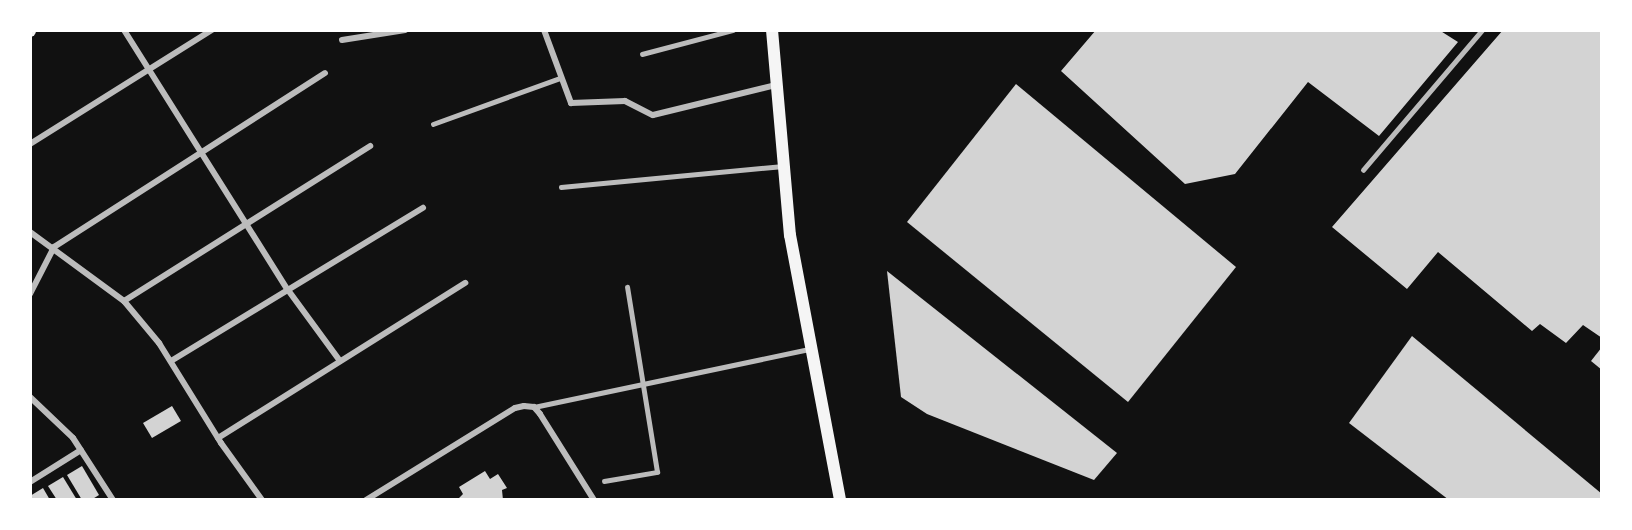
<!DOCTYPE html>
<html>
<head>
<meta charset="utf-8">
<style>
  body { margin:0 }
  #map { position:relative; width:1632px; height:530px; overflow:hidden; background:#111; font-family:"Playfair Display",serif }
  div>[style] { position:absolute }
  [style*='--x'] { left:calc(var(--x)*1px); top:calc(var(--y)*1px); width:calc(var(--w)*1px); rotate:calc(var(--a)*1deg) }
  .building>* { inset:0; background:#d3d3d3 }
  .service>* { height:4.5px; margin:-2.25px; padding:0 2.25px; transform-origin:2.25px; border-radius:2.25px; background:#bcbcbc }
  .minor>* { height:6px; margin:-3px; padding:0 3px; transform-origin:3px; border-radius:3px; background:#bcbcbc }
  .secondary>* { height:12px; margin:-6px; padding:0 6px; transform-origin:6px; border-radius:6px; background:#f5f5f5 }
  span { translate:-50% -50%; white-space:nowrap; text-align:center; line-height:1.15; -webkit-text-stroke:4.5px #fff; paint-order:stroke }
  .frame { position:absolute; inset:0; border:32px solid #fff; pointer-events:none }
</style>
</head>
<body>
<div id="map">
  <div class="building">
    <div style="clip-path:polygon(1096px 30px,1439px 30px,1458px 42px,1379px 136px,1308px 82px,1235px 174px,1185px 184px,1061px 71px)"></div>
    <div style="clip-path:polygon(1503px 30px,1602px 30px,1602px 338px,1583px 325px,1566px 343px,1540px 324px,1532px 331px,1438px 252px,1407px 289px,1332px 227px)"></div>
    <div style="clip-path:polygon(1016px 84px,1236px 267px,1128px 402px,907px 222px)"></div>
    <div style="clip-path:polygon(887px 271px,1117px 453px,1094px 480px,927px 414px,901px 397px)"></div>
    <div style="clip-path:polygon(1412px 336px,1602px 494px,1602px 500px,1449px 500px,1349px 423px)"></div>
    <div style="clip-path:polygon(1602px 347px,1602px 370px,1591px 361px)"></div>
    <div style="clip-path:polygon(172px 406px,181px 421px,152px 438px,143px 423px)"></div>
    <div style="clip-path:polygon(82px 466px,99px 495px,91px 500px,82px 500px,67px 475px)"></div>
    <div style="clip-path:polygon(485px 471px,490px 479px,498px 474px,507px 488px,502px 490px,503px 500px,457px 500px,463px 494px,459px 487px)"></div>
    <div style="clip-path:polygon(63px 477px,77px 500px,57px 500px,48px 486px)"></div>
    <div style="clip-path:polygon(43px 488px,50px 500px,30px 500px,30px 496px)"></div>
  </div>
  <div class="service">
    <div style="--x:642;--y:54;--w:94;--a:-14.8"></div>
    <div style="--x:433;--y:124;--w:135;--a:-19.9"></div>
    <div style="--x:1363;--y:170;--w:184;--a:-49.6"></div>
    <div style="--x:561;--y:187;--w:223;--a:-5.4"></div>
    <div style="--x:534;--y:407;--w:282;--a:-11.9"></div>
    <div style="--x:604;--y:481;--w:54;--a:-9.6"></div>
    <div style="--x:657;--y:472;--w:187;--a:-99.2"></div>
  </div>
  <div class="minor">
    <div style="--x:124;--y:30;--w:307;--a:57.8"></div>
    <div style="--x:288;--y:290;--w:88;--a:53.8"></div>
    <div style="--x:544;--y:30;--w:78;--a:69.7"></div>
    <div style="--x:571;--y:103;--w:54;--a:-2.1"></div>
    <div style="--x:625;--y:101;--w:31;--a:27"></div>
    <div style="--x:653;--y:115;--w:127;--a:-13.7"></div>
    <div style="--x:342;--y:40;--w:64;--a:-9"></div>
    <div style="--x:30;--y:144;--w:215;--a:-32.1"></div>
    <div style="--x:30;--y:232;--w:117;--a:36.3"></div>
    <div style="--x:124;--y:301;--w:55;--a:50.2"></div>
    <div style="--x:159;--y:343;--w:118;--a:58.2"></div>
    <div style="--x:221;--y:443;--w:70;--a:54.3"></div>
    <div style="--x:30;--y:294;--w:53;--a:-62.9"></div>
    <div style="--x:54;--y:247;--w:322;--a:-32.7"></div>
    <div style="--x:124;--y:301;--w:291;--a:-32.2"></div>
    <div style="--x:171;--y:361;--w:295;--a:-31.3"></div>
    <div style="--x:30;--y:397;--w:59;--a:43.6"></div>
    <div style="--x:73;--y:438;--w:74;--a:57.2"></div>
    <div style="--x:218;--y:438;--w:292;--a:-32.1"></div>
    <div style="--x:30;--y:482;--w:60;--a:-32.1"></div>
    <div style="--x:366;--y:500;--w:175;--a:-31.7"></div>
    <div style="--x:515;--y:408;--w:9;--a:-13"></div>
    <div style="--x:524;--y:406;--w:10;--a:6"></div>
    <div style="--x:534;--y:407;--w:9;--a:49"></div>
    <div style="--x:540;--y:414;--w:102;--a:57.9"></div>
  </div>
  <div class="secondary">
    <div style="--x:772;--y:30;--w:206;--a:85"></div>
    <div style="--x:790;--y:235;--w:270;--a:79.3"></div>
    <div style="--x:30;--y:31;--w:1;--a:-90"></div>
  </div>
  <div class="frame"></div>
</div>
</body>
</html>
